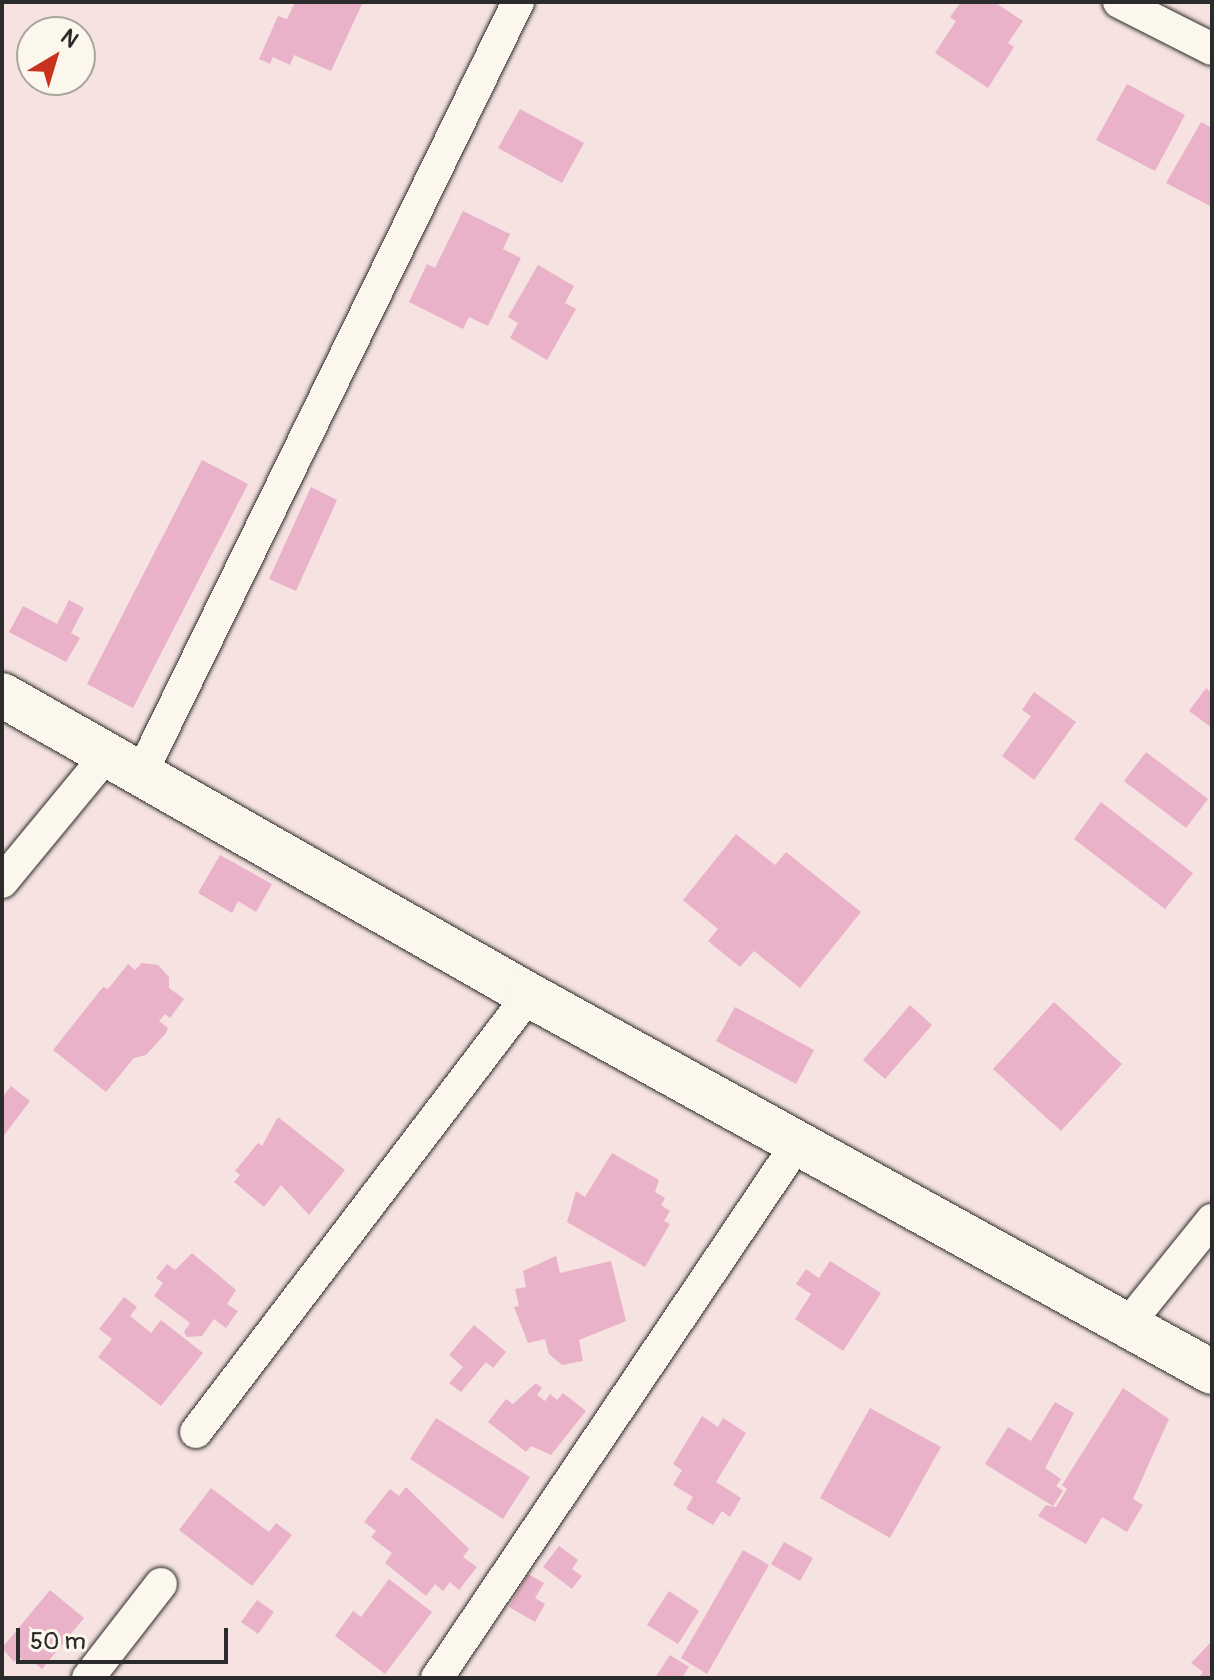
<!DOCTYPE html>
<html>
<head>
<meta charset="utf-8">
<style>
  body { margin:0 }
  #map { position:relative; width:1214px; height:1680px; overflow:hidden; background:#f6e2e1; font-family:Pangolin,sans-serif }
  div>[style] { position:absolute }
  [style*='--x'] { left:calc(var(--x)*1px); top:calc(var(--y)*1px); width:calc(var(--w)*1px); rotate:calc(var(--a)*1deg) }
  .building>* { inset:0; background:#e9b2c8 }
  .roads { filter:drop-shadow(0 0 2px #2b2b2b) drop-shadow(0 0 2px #2b2b2b) }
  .street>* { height:32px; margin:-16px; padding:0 16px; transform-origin:16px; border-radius:16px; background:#fbf7ec }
  .secondary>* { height:44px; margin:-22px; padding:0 22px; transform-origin:22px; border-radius:22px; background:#fbf7ec }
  span { translate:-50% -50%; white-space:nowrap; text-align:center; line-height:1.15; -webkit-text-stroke:6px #fbf7ec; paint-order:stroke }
  .frame { position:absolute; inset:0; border:4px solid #2b2b2b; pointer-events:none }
  .north { position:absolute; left:16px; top:16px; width:80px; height:80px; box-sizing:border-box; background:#fbf7ec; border:2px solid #a8a59f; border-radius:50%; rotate:38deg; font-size:22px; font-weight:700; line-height:32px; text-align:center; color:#2b2b2b }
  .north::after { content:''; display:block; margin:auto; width:28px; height:36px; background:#c8321e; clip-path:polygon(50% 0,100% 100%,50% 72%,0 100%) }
  .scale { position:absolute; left:16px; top:1628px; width:212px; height:36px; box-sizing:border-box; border:4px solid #2b2b2b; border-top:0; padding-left:10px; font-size:24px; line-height:28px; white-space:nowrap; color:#2b2b2b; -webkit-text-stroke:6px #fbf7ec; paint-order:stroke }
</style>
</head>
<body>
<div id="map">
  <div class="building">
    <div style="clip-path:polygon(295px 2px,363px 2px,331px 71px,294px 55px,290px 65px,273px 57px,270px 64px,259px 59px,278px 16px,287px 19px)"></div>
    <div style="clip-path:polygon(961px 2px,994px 2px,1023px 21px,1008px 43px,1014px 47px,988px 88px,935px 53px,956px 21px,950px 17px)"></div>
    <div style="clip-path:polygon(1127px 84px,1185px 115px,1155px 171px,1096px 140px)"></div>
    <div style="clip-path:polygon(520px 109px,584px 143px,562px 183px,498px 148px)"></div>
    <div style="clip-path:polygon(1201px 122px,1212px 128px,1212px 207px,1166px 183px)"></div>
    <div style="clip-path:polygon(463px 211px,510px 234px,503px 249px,521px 258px,488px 326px,469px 317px,463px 329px,409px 302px,427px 264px,435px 268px)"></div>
    <div style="clip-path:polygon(538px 265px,574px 286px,565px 303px,576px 309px,547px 360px,510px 338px,518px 323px,508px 317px)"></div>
    <div style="clip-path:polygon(202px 460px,248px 484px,133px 708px,87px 684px)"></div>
    <div style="clip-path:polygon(311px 487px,337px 500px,296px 591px,269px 579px)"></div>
    <div style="clip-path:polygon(69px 600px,84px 608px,71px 633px,80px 638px,66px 662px,9px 632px,23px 606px,57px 624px)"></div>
    <div style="clip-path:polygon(1206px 688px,1212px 693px,1212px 728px,1189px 711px)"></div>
    <div style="clip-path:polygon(1034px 692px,1076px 722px,1034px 780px,1002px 756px,1031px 716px,1022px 710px)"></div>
    <div style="clip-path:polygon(1146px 752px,1208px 799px,1186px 828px,1124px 781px)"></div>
    <div style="clip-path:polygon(1101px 802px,1193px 873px,1165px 909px,1074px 839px)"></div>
    <div style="clip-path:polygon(736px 834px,775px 865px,786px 852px,861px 912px,800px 988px,754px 951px,740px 967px,708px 941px,718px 929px,683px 900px)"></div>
    <div style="clip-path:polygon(220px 855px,272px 884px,256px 912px,238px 901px,232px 913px,198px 893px)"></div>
    <div style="clip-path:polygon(142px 963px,158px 965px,169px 977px,169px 988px,184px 999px,170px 1018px,165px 1014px,159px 1021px,168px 1028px,166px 1033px,146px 1055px,134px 1058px,106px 1092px,53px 1050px,103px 987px,108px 989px,128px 964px,135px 970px)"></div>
    <div style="clip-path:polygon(1054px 1002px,1122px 1064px,1061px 1131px,993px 1069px)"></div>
    <div style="clip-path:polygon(910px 1005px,932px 1025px,885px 1079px,863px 1060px)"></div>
    <div style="clip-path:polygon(735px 1007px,814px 1050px,796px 1084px,716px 1041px)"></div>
    <div style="clip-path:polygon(11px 1086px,30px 1101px,2px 1138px,2px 1098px)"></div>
    <div style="clip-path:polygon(278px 1117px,345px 1170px,309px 1215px,281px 1185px,264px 1207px,234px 1182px,240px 1175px,235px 1171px,258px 1143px,262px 1146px)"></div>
    <div style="clip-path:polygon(612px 1153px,659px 1180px,655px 1192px,665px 1198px,661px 1205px,670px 1211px,664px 1221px,670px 1224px,645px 1267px,567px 1222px,576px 1191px,585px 1197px)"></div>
    <div style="clip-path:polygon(192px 1253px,236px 1290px,227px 1304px,238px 1311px,226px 1328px,214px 1319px,202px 1336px,187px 1337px,184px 1332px,190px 1323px,154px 1296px,163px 1283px,156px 1278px,167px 1264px,175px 1270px)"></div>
    <div style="clip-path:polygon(556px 1256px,560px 1273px,611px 1261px,626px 1321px,579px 1340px,583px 1361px,562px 1365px,549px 1354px,545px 1339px,528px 1343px,514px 1307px,519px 1306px,515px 1289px,526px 1287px,523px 1271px)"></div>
    <div style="clip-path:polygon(830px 1261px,881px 1293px,843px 1351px,795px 1319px,811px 1294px,796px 1284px,806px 1269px,819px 1278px)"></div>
    <div style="clip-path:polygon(124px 1297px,137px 1307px,130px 1316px,151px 1333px,161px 1320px,203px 1353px,161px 1406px,98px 1357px,112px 1339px,99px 1329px)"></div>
    <div style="clip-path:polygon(474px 1325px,506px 1352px,493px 1368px,486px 1362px,461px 1392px,449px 1383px,463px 1367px,449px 1355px)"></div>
    <div style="clip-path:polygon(536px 1383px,542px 1388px,537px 1395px,545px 1401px,550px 1394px,557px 1400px,563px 1393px,586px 1411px,551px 1455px,531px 1446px,526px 1452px,488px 1422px,506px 1399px,513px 1404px)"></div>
    <div style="clip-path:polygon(1123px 1388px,1169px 1419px,1133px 1499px,1143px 1505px,1127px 1532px,1102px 1517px,1086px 1544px,1038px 1516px,1046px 1505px,1056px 1507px,1067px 1489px,1062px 1485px)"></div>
    <div style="clip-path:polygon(1055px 1402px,1074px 1413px,1045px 1468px,1061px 1479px,1056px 1486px,1063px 1491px,1053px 1506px,985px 1464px,1008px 1427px,1031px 1441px)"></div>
    <div style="clip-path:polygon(870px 1408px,941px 1447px,890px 1538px,820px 1498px)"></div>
    <div style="clip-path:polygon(702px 1416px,718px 1427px,723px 1418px,746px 1433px,716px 1482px,741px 1498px,730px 1517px,722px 1511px,713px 1525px,686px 1509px,693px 1497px,673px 1485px,682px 1470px,673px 1464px)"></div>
    <div style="clip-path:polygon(436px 1418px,530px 1477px,503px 1519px,410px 1459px)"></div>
    <div style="clip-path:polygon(406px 1487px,469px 1549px,463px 1557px,477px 1567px,459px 1590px,450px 1582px,443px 1591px,435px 1584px,426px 1596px,385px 1563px,392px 1553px,371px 1537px,376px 1531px,364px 1522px,390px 1489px,399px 1496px)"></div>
    <div style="clip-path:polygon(211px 1488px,269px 1532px,276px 1523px,292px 1535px,252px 1586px,179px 1530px)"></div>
    <div style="clip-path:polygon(784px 1542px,813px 1558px,800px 1581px,771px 1564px)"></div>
    <div style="clip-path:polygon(559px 1546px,578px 1560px,572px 1569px,582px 1576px,572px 1589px,543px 1567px)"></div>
    <div style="clip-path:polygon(743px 1550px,769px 1565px,707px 1674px,681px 1658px)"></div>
    <div style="clip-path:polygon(528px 1574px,544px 1583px,535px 1598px,545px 1604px,535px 1622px,509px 1607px)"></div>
    <div style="clip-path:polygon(389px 1579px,432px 1612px,385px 1674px,335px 1636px,353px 1611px,361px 1617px)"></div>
    <div style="clip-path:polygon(50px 1590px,84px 1618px,42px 1669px,31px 1660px,27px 1664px,19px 1657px,14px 1662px,2px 1648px)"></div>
    <div style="clip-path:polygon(669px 1591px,699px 1611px,678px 1644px,647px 1625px)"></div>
    <div style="clip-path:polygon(257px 1600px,274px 1612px,258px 1634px,241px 1622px)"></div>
    <div style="clip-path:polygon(1212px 1641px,1212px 1678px,1198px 1678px,1203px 1672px,1191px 1663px)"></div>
    <div style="clip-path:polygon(670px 1655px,689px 1667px,682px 1678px,655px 1678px)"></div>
  </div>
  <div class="roads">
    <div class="street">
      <div style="--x:1119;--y:2;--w:104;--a:26.8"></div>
      <div style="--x:141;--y:774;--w:859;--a:-63.97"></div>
      <div style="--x:2;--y:882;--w:163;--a:-50.5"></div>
      <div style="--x:1128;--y:1324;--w:134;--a:-51.1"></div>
      <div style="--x:196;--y:1432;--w:549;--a:-52.69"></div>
      <div style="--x:88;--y:1678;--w:119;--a:-52.2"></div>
      <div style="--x:437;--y:1678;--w:648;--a:-56.02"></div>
    </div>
    <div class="secondary">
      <div style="--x:2;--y:695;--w:606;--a:29.65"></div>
      <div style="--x:529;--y:995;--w:780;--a:28.9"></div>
    </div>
  </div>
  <div class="frame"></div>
  <div class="north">N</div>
  <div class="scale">50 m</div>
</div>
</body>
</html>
